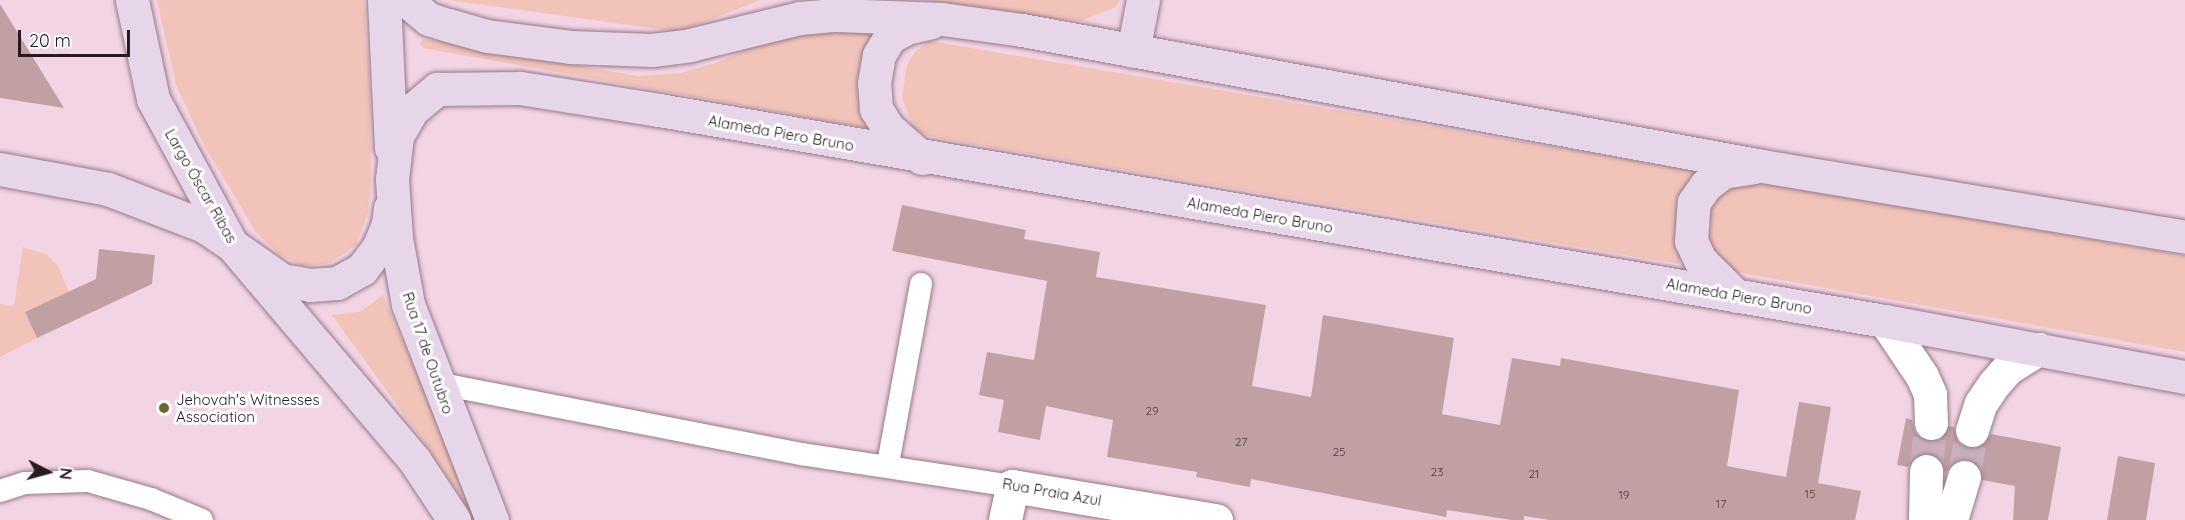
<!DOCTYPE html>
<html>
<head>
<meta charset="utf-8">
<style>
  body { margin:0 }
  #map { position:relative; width:2185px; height:520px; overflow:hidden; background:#f3d4e4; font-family:Quicksand,sans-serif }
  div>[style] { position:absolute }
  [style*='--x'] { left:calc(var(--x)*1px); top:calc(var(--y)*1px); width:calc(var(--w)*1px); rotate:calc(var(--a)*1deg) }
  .green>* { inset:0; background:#f1c3b9 }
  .building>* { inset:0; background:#c1a0a4 }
  .street-tunnel>* { height:33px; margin-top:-16.5px; transform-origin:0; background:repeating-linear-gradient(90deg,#caafbd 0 33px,transparent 0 49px) }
  .roads { filter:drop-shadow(0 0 2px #957a88) drop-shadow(0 0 2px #957a88) }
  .lane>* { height:22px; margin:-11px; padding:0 11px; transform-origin:11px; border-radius:11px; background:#fff }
  .street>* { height:33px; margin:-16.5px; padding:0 16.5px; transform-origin:16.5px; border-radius:16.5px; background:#fff }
  .secondary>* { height:33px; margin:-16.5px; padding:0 16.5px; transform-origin:16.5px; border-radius:16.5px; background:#e7d6ea }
  .dots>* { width:16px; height:16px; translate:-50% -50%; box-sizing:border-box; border:3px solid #fff; border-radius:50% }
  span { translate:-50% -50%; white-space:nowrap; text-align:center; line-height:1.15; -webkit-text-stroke:6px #fff; paint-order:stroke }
  .number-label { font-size:12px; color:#4d3c42 }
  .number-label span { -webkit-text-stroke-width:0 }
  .street-label { font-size:15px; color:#261b21 }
  .poi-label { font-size:15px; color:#261b21 }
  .left { translate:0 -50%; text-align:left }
  .north { position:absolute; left:18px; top:442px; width:60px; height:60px; -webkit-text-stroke:4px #fff; paint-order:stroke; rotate:96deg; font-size:16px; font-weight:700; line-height:24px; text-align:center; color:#261b21 }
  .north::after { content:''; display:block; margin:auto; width:21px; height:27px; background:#261b21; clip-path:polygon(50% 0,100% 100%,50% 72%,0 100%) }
  .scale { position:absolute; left:18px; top:30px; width:112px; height:27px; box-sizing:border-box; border:3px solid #261b21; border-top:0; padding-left:8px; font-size:18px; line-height:21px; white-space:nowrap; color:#261b21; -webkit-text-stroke:4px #fff; paint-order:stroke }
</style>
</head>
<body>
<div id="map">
  <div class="green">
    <div style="clip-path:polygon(157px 0,364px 0,370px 89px,371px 181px,368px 213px,356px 245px,330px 263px,303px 266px,277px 253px,256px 232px,205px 147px,176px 85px)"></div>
    <div style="clip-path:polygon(448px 0,760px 0,680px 32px)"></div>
    <div style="clip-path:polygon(924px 0,1120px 0,1116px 7px,1080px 21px,995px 13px)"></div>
    <div style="clip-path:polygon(797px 28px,882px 29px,860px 103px,867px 128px,423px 48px,420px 43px,425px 39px,638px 76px,681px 73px,716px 63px)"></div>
    <div style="clip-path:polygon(930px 41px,1695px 171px,1679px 264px,931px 137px,913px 129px,902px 97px,907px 65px,915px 52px)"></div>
    <div style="clip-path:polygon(1752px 178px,2185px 256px,2185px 352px,1726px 270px,1706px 247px,1708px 216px,1721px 189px)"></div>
    <div style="clip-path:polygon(23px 247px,47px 255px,57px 264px,69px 292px,25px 312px,37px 338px,0 357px,0 304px,14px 306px)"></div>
    <div style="clip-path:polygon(383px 295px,482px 520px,474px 520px,441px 466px,332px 315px,360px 312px)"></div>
  </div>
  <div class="building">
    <div style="clip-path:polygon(0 4px,64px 108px,0 98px)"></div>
    <div style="clip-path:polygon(902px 205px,1026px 230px,1024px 239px,1100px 252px,1096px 277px,1266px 305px,1252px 386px,1311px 397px,1323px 315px,1454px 338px,1442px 414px,1500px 425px,1512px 358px,1560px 366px,1561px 358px,1739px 390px,1727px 466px,1786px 477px,1799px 402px,1831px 407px,1818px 483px,1861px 491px,1855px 520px,1550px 520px,1524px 516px,1524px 520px,1512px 520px,1447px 510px,1446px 517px,1251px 479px,1250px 487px,1196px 477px,1197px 472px,1107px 457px,1113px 420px,1046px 406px,1040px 440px,998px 432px,1004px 400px,979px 395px,987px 352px,1034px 360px,1047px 281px,892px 251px)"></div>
    <div style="clip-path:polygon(99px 249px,155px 255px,152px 284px,37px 338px,25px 312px,96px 279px)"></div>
    <div style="clip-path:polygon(1906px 418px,1912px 420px,1915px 432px,1922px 439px,1931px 442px,1941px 439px,1949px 426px,1954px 427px,1958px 442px,1967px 448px,1984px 444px,1991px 434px,2061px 447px,2048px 520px,2013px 520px,2015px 486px,1982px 480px,1978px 465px,1970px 459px,1952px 463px,1945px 474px,1942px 461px,1927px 452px,1916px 455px,1908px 467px,1897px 465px)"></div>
    <div style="clip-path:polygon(2118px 456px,2155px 463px,2146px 520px,2107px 520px)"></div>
  </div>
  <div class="street-tunnel">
    <div style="--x:1926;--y:471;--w:48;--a:-84.1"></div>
    <div style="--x:1964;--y:477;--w:48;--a:-80.3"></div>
  </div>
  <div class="roads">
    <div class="lane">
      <div style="--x:436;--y:383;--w:372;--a:11"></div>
      <div style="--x:801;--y:454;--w:213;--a:8.6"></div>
      <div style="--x:888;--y:464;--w:183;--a:-79.6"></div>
      <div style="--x:0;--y:491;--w:26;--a:-18"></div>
      <div style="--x:25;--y:483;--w:63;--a:-1.8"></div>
      <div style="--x:88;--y:481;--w:66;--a:15.9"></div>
      <div style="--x:151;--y:499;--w:55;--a:22.4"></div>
    </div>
    <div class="street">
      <div style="--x:1885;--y:321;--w:66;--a:56.1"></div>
      <div style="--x:1922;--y:376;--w:20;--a:66"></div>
      <div style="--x:1930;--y:394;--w:29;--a:88"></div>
      <div style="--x:1972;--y:430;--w:28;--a:-72"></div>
      <div style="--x:1981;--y:403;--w:23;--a:-56"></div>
      <div style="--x:1994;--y:384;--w:21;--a:-49"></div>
      <div style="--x:2008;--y:368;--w:36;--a:-32"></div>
      <div style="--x:1005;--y:520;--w:35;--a:-78"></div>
      <div style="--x:1012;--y:486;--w:207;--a:9.5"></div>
      <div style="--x:1925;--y:520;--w:49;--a:-88.8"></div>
      <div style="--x:1951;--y:520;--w:45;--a:-73.2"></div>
    </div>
    <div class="secondary">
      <div style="--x:132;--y:0;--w:101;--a:78"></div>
      <div style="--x:153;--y:99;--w:166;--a:61.6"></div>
      <div style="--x:232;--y:245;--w:61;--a:35"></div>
      <div style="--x:282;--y:280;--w:28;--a:10"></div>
      <div style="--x:310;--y:285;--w:27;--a:-4"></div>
      <div style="--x:337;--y:283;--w:29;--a:-29"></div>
      <div style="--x:362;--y:269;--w:26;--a:-53"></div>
      <div style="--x:378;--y:248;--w:26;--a:-67"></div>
      <div style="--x:388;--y:224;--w:16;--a:-83"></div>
      <div style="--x:384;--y:0;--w:148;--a:87.3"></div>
      <div style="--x:406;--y:0;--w:30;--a:40"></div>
      <div style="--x:429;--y:19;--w:20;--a:18"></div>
      <div style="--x:448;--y:25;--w:41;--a:15.8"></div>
      <div style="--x:487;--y:36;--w:84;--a:7.5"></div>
      <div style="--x:570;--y:47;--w:82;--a:2.1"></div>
      <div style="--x:652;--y:50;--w:38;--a:-7"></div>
      <div style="--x:690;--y:45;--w:113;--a:-13.8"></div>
      <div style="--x:800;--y:18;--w:36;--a:-5"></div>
      <div style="--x:836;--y:15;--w:106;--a:2.2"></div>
      <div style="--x:942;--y:19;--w:81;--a:7.8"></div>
      <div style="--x:1022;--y:30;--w:752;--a:10.41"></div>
      <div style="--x:1762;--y:166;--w:429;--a:9.5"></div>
      <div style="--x:1133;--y:51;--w:52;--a:-78.9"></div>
      <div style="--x:922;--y:158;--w:45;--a:-138.6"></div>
      <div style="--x:888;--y:128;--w:22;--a:-122"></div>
      <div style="--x:876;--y:109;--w:26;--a:-94"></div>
      <div style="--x:874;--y:83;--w:28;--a:-80"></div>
      <div style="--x:879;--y:55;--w:21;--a:-59"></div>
      <div style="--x:890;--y:37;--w:18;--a:-29"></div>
      <div style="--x:906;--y:28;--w:26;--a:-13"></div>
      <div style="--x:0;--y:169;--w:110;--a:10.5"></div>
      <div style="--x:108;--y:189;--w:103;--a:21.1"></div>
      <div style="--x:204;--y:226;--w:34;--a:34"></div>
      <div style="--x:232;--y:245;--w:283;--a:49.7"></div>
      <div style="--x:415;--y:461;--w:71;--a:56.5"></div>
      <div style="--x:1736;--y:296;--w:51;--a:-135"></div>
      <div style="--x:1700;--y:260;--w:21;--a:-115"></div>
      <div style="--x:1691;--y:241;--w:39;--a:-86"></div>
      <div style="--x:1694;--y:202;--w:21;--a:-55"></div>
      <div style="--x:1706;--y:185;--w:21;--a:-37"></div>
      <div style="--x:1723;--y:172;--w:31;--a:-9"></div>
      <div style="--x:492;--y:520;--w:232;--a:-111.3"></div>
      <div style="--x:408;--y:304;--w:67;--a:-100.3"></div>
      <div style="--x:396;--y:238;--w:59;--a:-93.9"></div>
      <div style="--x:392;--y:179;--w:43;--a:-83.4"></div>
      <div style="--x:397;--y:136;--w:30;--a:-60"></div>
      <div style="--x:412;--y:110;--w:33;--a:-40"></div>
      <div style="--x:437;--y:89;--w:83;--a:-0.7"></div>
      <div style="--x:520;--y:88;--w:141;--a:9"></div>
      <div style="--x:659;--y:110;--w:1244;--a:9.77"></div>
      <div style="--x:1885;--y:321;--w:305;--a:10.6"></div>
    </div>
  </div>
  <div class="dots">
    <div style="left:164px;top:408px;background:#6d6633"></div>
  </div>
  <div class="number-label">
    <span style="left:1152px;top:411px">29</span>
    <span style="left:1241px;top:442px">27</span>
    <span style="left:1339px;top:452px">25</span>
    <span style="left:1437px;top:472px">23</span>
    <span style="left:1534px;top:474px">21</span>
    <span style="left:1810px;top:494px">15</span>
    <span style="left:1624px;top:495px">19</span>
    <span style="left:1721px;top:504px">17</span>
  </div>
  <div class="street-label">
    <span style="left:781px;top:133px;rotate:10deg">Alameda Piero Bruno</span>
    <span style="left:201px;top:186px;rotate:60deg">Largo Óscar Ribas</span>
    <span style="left:1260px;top:215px;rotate:10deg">Alameda Piero Bruno</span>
    <span style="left:1739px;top:296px;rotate:10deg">Alameda Piero Bruno</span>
    <span style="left:428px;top:353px;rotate:71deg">Rua 17 de Outubro</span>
    <span style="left:1052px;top:492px;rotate:10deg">Rua Praia Azul</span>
  </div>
  <div class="poi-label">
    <span class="left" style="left:176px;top:408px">Jehovah's Witnesses<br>Association</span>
  </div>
  <div class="north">N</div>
  <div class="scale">20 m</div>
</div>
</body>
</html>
